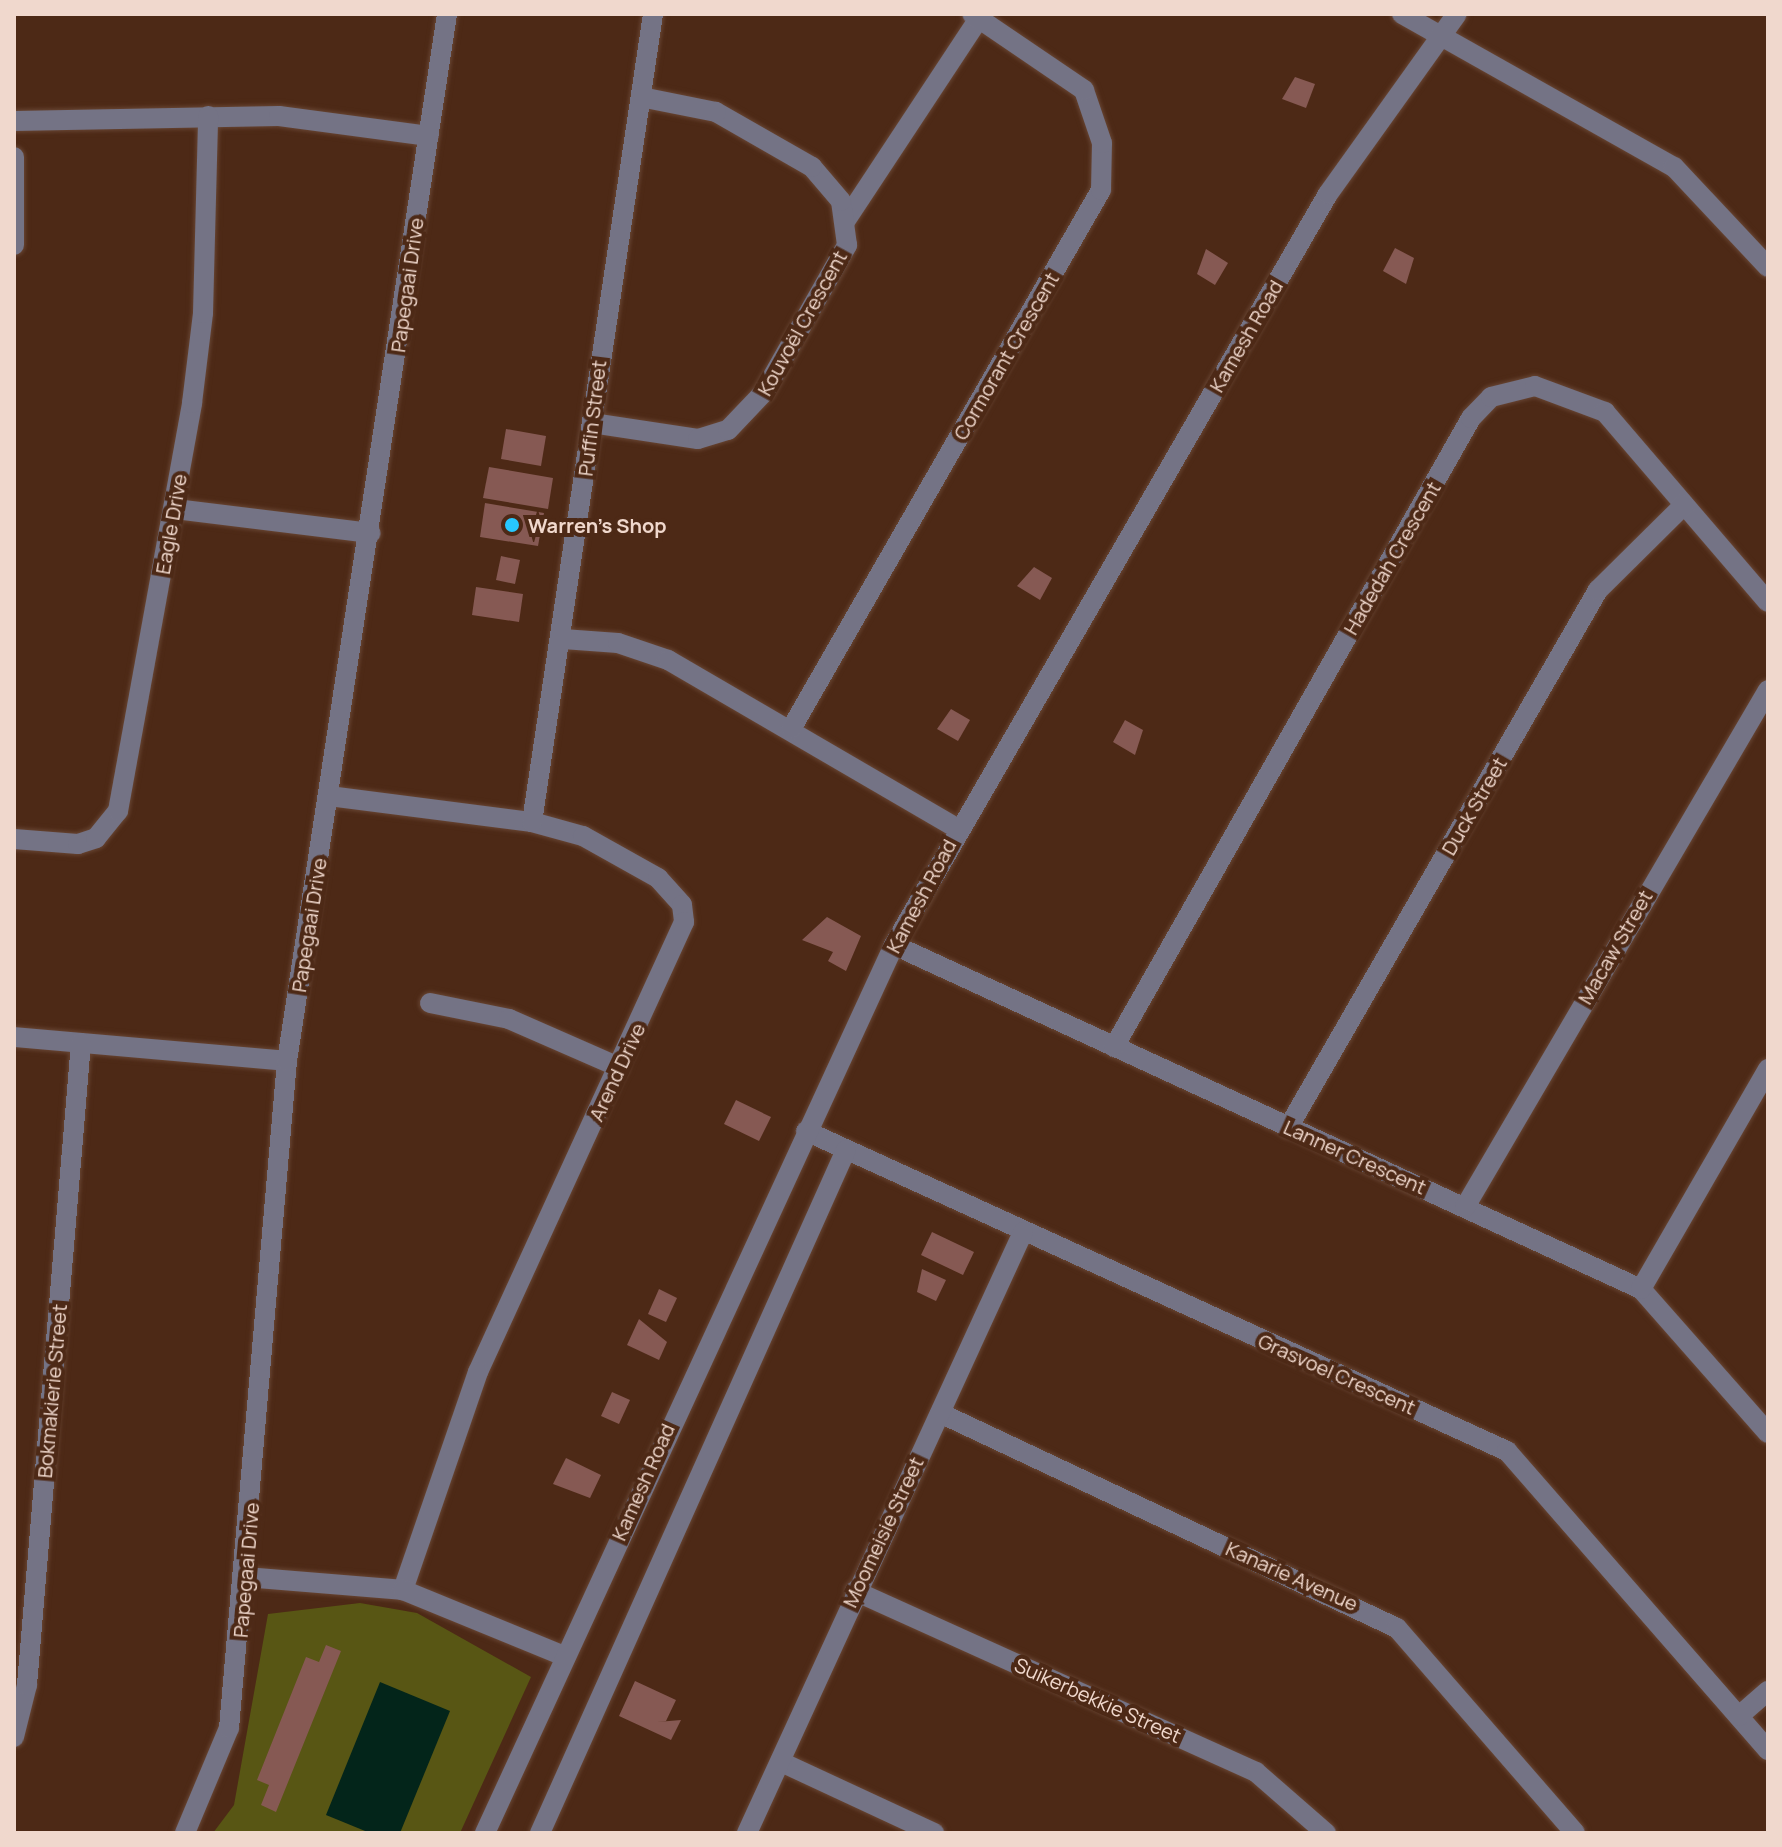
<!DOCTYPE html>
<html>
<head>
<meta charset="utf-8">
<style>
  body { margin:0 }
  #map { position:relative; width:1782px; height:1847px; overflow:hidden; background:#4d2916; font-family:Manrope,sans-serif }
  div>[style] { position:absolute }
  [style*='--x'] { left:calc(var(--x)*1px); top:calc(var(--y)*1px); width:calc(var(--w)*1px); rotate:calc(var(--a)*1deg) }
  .green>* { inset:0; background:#585614 }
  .water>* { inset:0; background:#03251a }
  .building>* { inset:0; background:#865953 }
  .roads { filter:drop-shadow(0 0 2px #674533) drop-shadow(0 0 2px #674533) }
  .minor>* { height:20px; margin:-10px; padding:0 10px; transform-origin:10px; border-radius:10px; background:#747385 }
  .dots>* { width:22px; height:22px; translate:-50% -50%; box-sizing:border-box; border:4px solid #4d2916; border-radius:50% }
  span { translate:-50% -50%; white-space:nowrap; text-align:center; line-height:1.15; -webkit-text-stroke:8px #4d2916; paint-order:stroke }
  .street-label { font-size:20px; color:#f0d8cd }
  .poi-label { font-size:20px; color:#f0d8cd; font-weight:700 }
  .left { translate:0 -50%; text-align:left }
  .frame { position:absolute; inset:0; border:16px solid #f0d8cd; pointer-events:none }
</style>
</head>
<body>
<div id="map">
  <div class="green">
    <div style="clip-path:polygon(360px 1603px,417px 1613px,531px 1677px,460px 1833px,213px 1833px,234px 1805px,268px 1614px)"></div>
  </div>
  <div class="water">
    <div style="clip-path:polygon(380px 1682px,450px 1711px,400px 1833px,370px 1833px,326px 1815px)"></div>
  </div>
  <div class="building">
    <div style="clip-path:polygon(1295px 77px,1315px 84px,1306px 108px,1282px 99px)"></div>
    <div style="clip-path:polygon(1395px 248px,1414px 258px,1406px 284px,1383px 271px)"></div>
    <div style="clip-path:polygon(1206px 249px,1228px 263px,1215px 285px,1197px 274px)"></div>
    <div style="clip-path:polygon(506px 429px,546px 436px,541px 466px,501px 459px)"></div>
    <div style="clip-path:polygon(489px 467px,553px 478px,548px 509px,483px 498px)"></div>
    <div style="clip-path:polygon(485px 503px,544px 513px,538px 546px,480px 537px)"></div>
    <div style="clip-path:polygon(501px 556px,520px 560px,515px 584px,496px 580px)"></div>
    <div style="clip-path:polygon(1034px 567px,1052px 578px,1040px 600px,1017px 586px)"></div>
    <div style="clip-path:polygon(476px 587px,523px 594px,519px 622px,472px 615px)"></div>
    <div style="clip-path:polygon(951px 709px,970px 720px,958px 741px,937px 729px)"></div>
    <div style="clip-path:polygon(1125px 720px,1143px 730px,1135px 755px,1113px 742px)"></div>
    <div style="clip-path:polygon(827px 917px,861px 936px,846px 971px,828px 961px,833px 952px,802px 940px)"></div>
    <div style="clip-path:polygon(736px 1100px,771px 1117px,759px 1141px,724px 1124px)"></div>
    <div style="clip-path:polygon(932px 1232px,974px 1252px,963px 1275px,921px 1255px)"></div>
    <div style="clip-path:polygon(922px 1269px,946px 1280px,936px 1301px,917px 1292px)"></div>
    <div style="clip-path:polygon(659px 1289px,677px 1298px,666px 1322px,648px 1314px)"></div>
    <div style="clip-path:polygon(639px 1319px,667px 1342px,659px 1360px,627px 1345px)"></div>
    <div style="clip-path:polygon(612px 1392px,630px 1400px,619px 1424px,601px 1416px)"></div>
    <div style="clip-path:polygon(566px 1458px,601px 1475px,590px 1498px,553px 1484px)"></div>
    <div style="clip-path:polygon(326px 1645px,341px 1651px,276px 1812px,261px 1805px,269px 1785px,257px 1780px,306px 1657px,319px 1662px)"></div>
    <div style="clip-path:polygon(635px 1681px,676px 1700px,666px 1721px,657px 1722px,681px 1720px,671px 1740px,619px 1716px)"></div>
  </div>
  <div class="roads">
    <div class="minor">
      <div style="--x:1402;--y:14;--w:312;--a:29.4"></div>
      <div style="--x:1674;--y:167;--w:137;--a:46.8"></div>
      <div style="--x:14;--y:121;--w:265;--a:-1.1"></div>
      <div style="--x:279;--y:116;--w:151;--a:7.6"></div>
      <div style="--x:14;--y:157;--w:88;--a:90"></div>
      <div style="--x:846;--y:220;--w:247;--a:-56.6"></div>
      <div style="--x:592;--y:423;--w:107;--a:8.6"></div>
      <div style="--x:698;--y:439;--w:31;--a:-17"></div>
      <div style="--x:728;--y:430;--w:52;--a:-46.5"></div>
      <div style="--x:764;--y:392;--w:169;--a:-60.5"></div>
      <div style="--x:847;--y:245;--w:44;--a:-97.8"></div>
      <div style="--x:841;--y:201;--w:45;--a:-130.5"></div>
      <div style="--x:812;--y:167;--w:111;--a:-150.2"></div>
      <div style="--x:716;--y:112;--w:76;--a:-168.7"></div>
      <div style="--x:175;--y:509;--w:197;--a:7"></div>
      <div style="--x:563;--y:639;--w:55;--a:4.2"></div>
      <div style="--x:618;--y:643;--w:53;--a:18.8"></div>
      <div style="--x:668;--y:660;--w:334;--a:30.2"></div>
      <div style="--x:791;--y:729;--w:622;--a:-60.1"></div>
      <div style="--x:1101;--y:190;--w:47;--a:-88.8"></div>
      <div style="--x:1102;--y:143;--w:56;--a:-108.8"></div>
      <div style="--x:1084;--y:90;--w:135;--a:-145.8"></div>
      <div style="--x:329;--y:796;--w:205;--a:7.3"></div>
      <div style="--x:532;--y:822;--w:53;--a:15.4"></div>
      <div style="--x:583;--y:836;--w:86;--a:29.2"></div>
      <div style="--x:658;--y:878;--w:36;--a:48"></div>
      <div style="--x:682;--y:905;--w:17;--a:83"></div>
      <div style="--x:684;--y:922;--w:495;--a:114.6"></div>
      <div style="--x:478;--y:1372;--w:231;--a:109"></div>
      <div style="--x:532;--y:822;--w:817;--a:-81.48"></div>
      <div style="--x:14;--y:839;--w:64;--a:4.5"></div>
      <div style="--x:78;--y:844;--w:19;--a:-18"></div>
      <div style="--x:96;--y:838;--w:35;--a:-51"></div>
      <div style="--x:118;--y:811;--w:415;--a:-79.7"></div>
      <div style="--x:192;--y:403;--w:91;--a:-83"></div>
      <div style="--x:203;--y:313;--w:197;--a:-88.5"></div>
      <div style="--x:894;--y:945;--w:822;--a:24.73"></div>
      <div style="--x:1641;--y:1289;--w:192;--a:48.6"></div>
      <div style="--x:430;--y:1003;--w:81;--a:11.4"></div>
      <div style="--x:509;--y:1019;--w:120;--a:23.6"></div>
      <div style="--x:14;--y:1037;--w:274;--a:5"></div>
      <div style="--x:1114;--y:1047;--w:723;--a:-60.42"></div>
      <div style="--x:1471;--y:418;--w:29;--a:-46"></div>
      <div style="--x:1491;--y:397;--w:45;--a:-14"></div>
      <div style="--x:1535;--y:386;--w:75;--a:20.4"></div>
      <div style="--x:1605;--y:412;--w:250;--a:49.4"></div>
      <div style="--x:1288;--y:1128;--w:621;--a:-60.05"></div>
      <div style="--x:1598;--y:590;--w:121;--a:-44.7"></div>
      <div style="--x:806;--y:1131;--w:771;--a:24.54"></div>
      <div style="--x:1507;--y:1451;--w:397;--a:48.9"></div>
      <div style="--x:1465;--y:1207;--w:599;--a:-59.63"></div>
      <div style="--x:1641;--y:1289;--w:254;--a:-60"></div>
      <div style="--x:940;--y:1413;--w:505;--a:25.2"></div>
      <div style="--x:1397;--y:1628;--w:271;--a:49"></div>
      <div style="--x:246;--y:1577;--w:158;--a:4.7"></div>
      <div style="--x:403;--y:1590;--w:174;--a:22.3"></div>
      <div style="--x:855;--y:1591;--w:440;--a:24.3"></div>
      <div style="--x:1256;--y:1772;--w:93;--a:41.1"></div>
      <div style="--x:1739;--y:1716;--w:38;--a:-41"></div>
      <div style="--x:14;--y:1737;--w:54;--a:-76"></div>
      <div style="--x:27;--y:1685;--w:644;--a:-85.19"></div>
      <div style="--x:781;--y:1762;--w:169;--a:24.9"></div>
      <div style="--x:185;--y:1833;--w:114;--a:-67.3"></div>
      <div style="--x:229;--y:1728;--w:670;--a:-85.03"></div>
      <div style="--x:287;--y:1061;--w:1059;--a:-81.31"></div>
      <div style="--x:485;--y:1833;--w:978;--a:-65.27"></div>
      <div style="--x:894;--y:945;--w:867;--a:-59.98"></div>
      <div style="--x:1328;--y:194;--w:221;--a:-54.4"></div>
      <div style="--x:540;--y:1833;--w:748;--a:-65.87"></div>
      <div style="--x:747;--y:1833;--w:661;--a:-65.33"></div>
    </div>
  </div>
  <div class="dots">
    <div style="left:512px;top:525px;background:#27c8ff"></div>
  </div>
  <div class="street-label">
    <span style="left:407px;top:285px;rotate:-82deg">Papegaai Drive</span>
    <span style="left:802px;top:323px;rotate:-61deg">Kouvoël Crescent</span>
    <span style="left:1246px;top:336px;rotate:-60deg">Kamesh Road</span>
    <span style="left:1006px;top:356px;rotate:-60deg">Cormorant Crescent</span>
    <span style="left:592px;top:418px;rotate:-83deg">Puffin Street</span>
    <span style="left:171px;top:524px;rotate:-80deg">Eagle Drive</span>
    <span style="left:1392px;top:558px;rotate:-60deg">Hadedah Crescent</span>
    <span style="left:1474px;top:806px;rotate:-60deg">Duck Street</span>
    <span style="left:921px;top:896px;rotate:-62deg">Kamesh Road</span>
    <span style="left:309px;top:925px;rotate:-81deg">Papegaai Drive</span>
    <span style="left:1615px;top:947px;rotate:-60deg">Macaw Street</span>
    <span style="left:617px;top:1072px;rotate:-65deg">Arend Drive</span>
    <span style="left:1355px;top:1157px;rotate:24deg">Lanner Crescent</span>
    <span style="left:1337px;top:1374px;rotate:24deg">Grasvoel Crescent</span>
    <span style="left:52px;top:1391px;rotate:-85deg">Bokmakierie Street</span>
    <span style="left:643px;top:1482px;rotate:-66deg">Kamesh Road</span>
    <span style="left:883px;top:1532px;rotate:-65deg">Moomeisie Street</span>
    <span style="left:246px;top:1570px;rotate:-85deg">Papegaai Drive</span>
    <span style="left:1292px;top:1576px;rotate:24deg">Kanarie Avenue</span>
    <span style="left:1098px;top:1700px;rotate:24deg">Suikerbekkie Street</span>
  </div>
  <div class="poi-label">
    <span class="left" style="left:528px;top:525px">Warren's Shop</span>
  </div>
  <div class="frame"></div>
</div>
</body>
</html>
